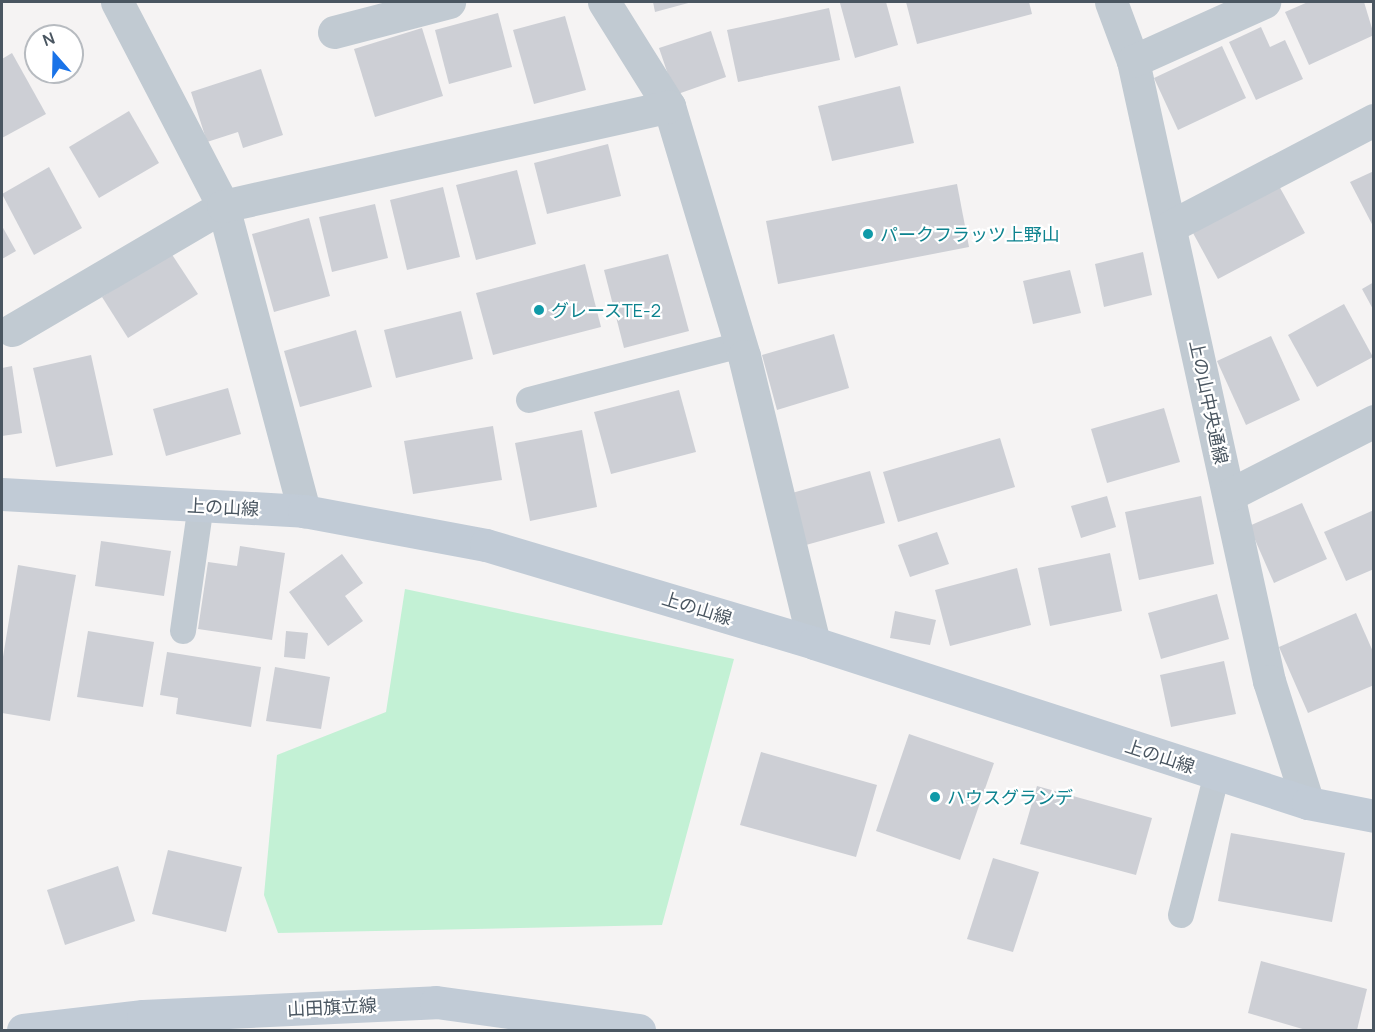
<!DOCTYPE html>
<html>
<head>
<meta charset="utf-8">
<style>
  body { margin:0 }
  #map { position:relative; width:1375px; height:1032px; overflow:hidden; background:#f5f3f3; font-family:Manrope,"Noto Sans JP",sans-serif }
  div>[style] { position:absolute }
  [style*='--x'] { left:calc(var(--x)*1px); top:calc(var(--y)*1px); width:calc(var(--w)*1px); rotate:calc(var(--a)*1deg) }
  .green>* { inset:0; background:#c3f1d5 }
  .building>* { inset:0; background:#cdcfd5 }
  .lane>* { height:26px; margin:-13px; padding:0 13px; transform-origin:13px; border-radius:13px; background:#c1cad2 }
  .street>* { height:33px; margin:-16.5px; padding:0 16.5px; transform-origin:16.5px; border-radius:16.5px; background:#c1cad2 }
  .secondary>* { height:33px; margin:-16.5px; padding:0 16.5px; transform-origin:16.5px; border-radius:16.5px; background:#c1cbd6 }
  .dots>* { width:16px; height:16px; translate:-50% -50%; box-sizing:border-box; border:3px solid #fff; border-radius:50% }
  span { translate:-50% -50%; white-space:nowrap; text-align:center; line-height:1.15; -webkit-text-stroke:4.5px #fff; paint-order:stroke }
  .culture-label { font-size:18px; color:#0d838f }
  .left { translate:0 -50%; text-align:left }
  .street-label { font-size:18px; color:#4a5661 }
  .frame { position:absolute; inset:0; border:3px solid #4a5661; pointer-events:none }
  .north { position:absolute; left:24px; top:24px; width:60px; height:60px; box-sizing:border-box; background:#fff; border:2px solid #b7bbc0; border-radius:50%; rotate:340deg; font-size:16px; font-weight:700; line-height:24px; text-align:center; color:#4a5661 }
  .north::after { content:''; display:block; margin:auto; width:21px; height:27px; background:#1a73e8; clip-path:polygon(50% 0,100% 100%,50% 72%,0 100%) }
</style>
</head>
<body>
<div id="map">
  <div class="green">
    <div style="clip-path:polygon(405px 589px,734px 659px,662px 925px,278px 933px,264px 895px,277px 755px,386px 712px)"></div>
  </div>
  <div class="building">
    <div style="clip-path:polygon(653px 2px,692px 2px,655px 12px)"></div>
    <div style="clip-path:polygon(886px 2px,898px 45px,855px 58px,840px 3px)"></div>
    <div style="clip-path:polygon(906px 2px,1029px 2px,1032px 14px,917px 44px)"></div>
    <div style="clip-path:polygon(1308px 2px,1364px 2px,1374px 35px,1309px 65px,1285px 12px)"></div>
    <div style="clip-path:polygon(829px 8px,840px 60px,738px 82px,727px 30px)"></div>
    <div style="clip-path:polygon(498px 13px,512px 67px,449px 84px,435px 30px)"></div>
    <div style="clip-path:polygon(565px 16px,586px 90px,534px 104px,513px 30px)"></div>
    <div style="clip-path:polygon(1261px 27px,1270px 47px,1285px 40px,1303px 79px,1256px 100px,1229px 42px)"></div>
    <div style="clip-path:polygon(422px 28px,443px 96px,375px 117px,354px 49px)"></div>
    <div style="clip-path:polygon(711px 31px,726px 77px,675px 95px,659px 48px)"></div>
    <div style="clip-path:polygon(1222px 46px,1246px 98px,1178px 130px,1154px 78px)"></div>
    <div style="clip-path:polygon(12px 53px,46px 114px,2px 138px,2px 59px)"></div>
    <div style="clip-path:polygon(261px 69px,283px 135px,243px 148px,238px 132px,207px 142px,191px 92px)"></div>
    <div style="clip-path:polygon(900px 86px,914px 143px,832px 161px,818px 106px)"></div>
    <div style="clip-path:polygon(129px 111px,159px 163px,99px 198px,69px 147px)"></div>
    <div style="clip-path:polygon(608px 144px,621px 196px,547px 214px,534px 163px)"></div>
    <div style="clip-path:polygon(49px 167px,82px 228px,34px 255px,2px 194px)"></div>
    <div style="clip-path:polygon(517px 170px,536px 244px,476px 260px,456px 185px)"></div>
    <div style="clip-path:polygon(1374px 171px,1374px 228px,1350px 182px)"></div>
    <div style="clip-path:polygon(957px 184px,969px 247px,778px 284px,766px 221px)"></div>
    <div style="clip-path:polygon(1279px 186px,1305px 233px,1218px 279px,1193px 233px)"></div>
    <div style="clip-path:polygon(443px 187px,460px 257px,407px 270px,390px 200px)"></div>
    <div style="clip-path:polygon(375px 204px,388px 258px,332px 272px,319px 217px)"></div>
    <div style="clip-path:polygon(309px 218px,330px 296px,274px 312px,252px 234px)"></div>
    <div style="clip-path:polygon(2px 226px,16px 251px,2px 259px)"></div>
    <div style="clip-path:polygon(1143px 252px,1152px 295px,1104px 307px,1095px 264px)"></div>
    <div style="clip-path:polygon(171px 253px,198px 294px,128px 338px,102px 297px)"></div>
    <div style="clip-path:polygon(668px 254px,689px 331px,624px 348px,604px 270px)"></div>
    <div style="clip-path:polygon(585px 264px,601px 327px,493px 355px,476px 293px)"></div>
    <div style="clip-path:polygon(1070px 270px,1081px 313px,1033px 324px,1023px 281px)"></div>
    <div style="clip-path:polygon(1374px 282px,1374px 311px,1362px 289px)"></div>
    <div style="clip-path:polygon(1344px 304px,1373px 357px,1317px 387px,1288px 335px)"></div>
    <div style="clip-path:polygon(461px 311px,473px 359px,396px 378px,384px 330px)"></div>
    <div style="clip-path:polygon(356px 330px,372px 387px,300px 407px,284px 351px)"></div>
    <div style="clip-path:polygon(834px 334px,849px 388px,777px 410px,762px 355px)"></div>
    <div style="clip-path:polygon(1271px 336px,1300px 400px,1246px 425px,1217px 361px)"></div>
    <div style="clip-path:polygon(91px 355px,113px 455px,56px 467px,33px 368px)"></div>
    <div style="clip-path:polygon(12px 366px,22px 433px,2px 436px,2px 368px)"></div>
    <div style="clip-path:polygon(228px 388px,241px 434px,166px 456px,153px 409px)"></div>
    <div style="clip-path:polygon(679px 390px,696px 452px,611px 474px,594px 412px)"></div>
    <div style="clip-path:polygon(1164px 408px,1180px 462px,1107px 483px,1091px 429px)"></div>
    <div style="clip-path:polygon(493px 426px,502px 480px,413px 494px,404px 441px)"></div>
    <div style="clip-path:polygon(582px 430px,597px 507px,530px 521px,515px 443px)"></div>
    <div style="clip-path:polygon(1000px 438px,1015px 487px,898px 522px,883px 472px)"></div>
    <div style="clip-path:polygon(870px 471px,885px 523px,806px 545px,792px 493px)"></div>
    <div style="clip-path:polygon(1107px 496px,1116px 527px,1081px 538px,1071px 506px)"></div>
    <div style="clip-path:polygon(1201px 496px,1214px 564px,1139px 580px,1125px 512px)"></div>
    <div style="clip-path:polygon(1302px 503px,1327px 559px,1274px 583px,1249px 526px)"></div>
    <div style="clip-path:polygon(1374px 510px,1374px 569px,1346px 581px,1324px 532px)"></div>
    <div style="clip-path:polygon(937px 532px,949px 564px,910px 577px,898px 545px)"></div>
    <div style="clip-path:polygon(101px 541px,171px 551px,164px 596px,95px 586px)"></div>
    <div style="clip-path:polygon(240px 546px,285px 553px,272px 640px,198px 629px,208px 562px,237px 566px)"></div>
    <div style="clip-path:polygon(1110px 553px,1122px 611px,1050px 626px,1038px 568px)"></div>
    <div style="clip-path:polygon(342px 554px,363px 583px,345px 596px,363px 621px,328px 646px,289px 592px)"></div>
    <div style="clip-path:polygon(18px 565px,76px 575px,50px 721px,2px 713px,2px 663px)"></div>
    <div style="clip-path:polygon(1017px 568px,1031px 625px,950px 646px,935px 590px)"></div>
    <div style="clip-path:polygon(1217px 594px,1229px 639px,1161px 659px,1148px 613px)"></div>
    <div style="clip-path:polygon(895px 611px,936px 620px,930px 645px,890px 638px)"></div>
    <div style="clip-path:polygon(1356px 613px,1374px 654px,1374px 685px,1308px 713px,1279px 647px)"></div>
    <div style="clip-path:polygon(88px 631px,154px 642px,143px 707px,77px 697px)"></div>
    <div style="clip-path:polygon(286px 631px,308px 633px,305px 659px,284px 657px)"></div>
    <div style="clip-path:polygon(167px 652px,261px 667px,251px 727px,176px 714px,178px 698px,160px 695px)"></div>
    <div style="clip-path:polygon(1224px 661px,1236px 714px,1171px 727px,1160px 675px)"></div>
    <div style="clip-path:polygon(275px 667px,330px 677px,321px 729px,266px 721px)"></div>
    <div style="clip-path:polygon(909px 734px,994px 763px,960px 860px,876px 831px)"></div>
    <div style="clip-path:polygon(761px 752px,877px 785px,856px 857px,740px 825px)"></div>
    <div style="clip-path:polygon(1037px 786px,1152px 818px,1136px 875px,1020px 844px)"></div>
    <div style="clip-path:polygon(1231px 833px,1345px 853px,1332px 922px,1218px 901px)"></div>
    <div style="clip-path:polygon(168px 850px,242px 867px,226px 932px,152px 914px)"></div>
    <div style="clip-path:polygon(993px 858px,1039px 872px,1013px 952px,967px 939px)"></div>
    <div style="clip-path:polygon(118px 866px,135px 921px,65px 945px,47px 890px)"></div>
    <div style="clip-path:polygon(1261px 961px,1367px 989px,1357px 1030px,1306px 1030px,1248px 1013px)"></div>
  </div>
  <div class="lane">
    <div style="--x:529;--y:400;--w:218;--a:-14.6"></div>
    <div style="--x:183;--y:631;--w:127;--a:-81.9"></div>
    <div style="--x:1181;--y:915;--w:146;--a:-75.7"></div>
  </div>
  <div class="street">
    <div style="--x:117;--y:2;--w:230;--a:62.5"></div>
    <div style="--x:223;--y:206;--w:316;--a:75.1"></div>
    <div style="--x:604;--y:2;--w:123;--a:58"></div>
    <div style="--x:669;--y:106;--w:261;--a:73.3"></div>
    <div style="--x:744;--y:356;--w:295;--a:76.3"></div>
    <div style="--x:1111;--y:2;--w:63;--a:69.6"></div>
    <div style="--x:1133;--y:61;--w:635;--a:77.63"></div>
    <div style="--x:1269;--y:681;--w:128;--a:72.3"></div>
    <div style="--x:334;--y:32;--w:119;--a:-14.6"></div>
    <div style="--x:1133;--y:61;--w:144;--a:-24.2"></div>
    <div style="--x:1171;--y:226;--w:229;--a:-27.6"></div>
    <div style="--x:12;--y:330;--w:245;--a:-30.4"></div>
    <div style="--x:223;--y:206;--w:457;--a:-12.6"></div>
    <div style="--x:1229;--y:495;--w:163;--a:-27"></div>
  </div>
  <div class="secondary">
    <div style="--x:2;--y:494;--w:302;--a:3.2"></div>
    <div style="--x:304;--y:511;--w:185;--a:10.6"></div>
    <div style="--x:486;--y:545;--w:342;--a:16.6"></div>
    <div style="--x:814;--y:643;--w:519;--a:17.95"></div>
    <div style="--x:1308;--y:803;--w:67;--a:11.1"></div>
    <div style="--x:23;--y:1030;--w:121;--a:-6.7"></div>
    <div style="--x:143;--y:1016;--w:293;--a:-2.7"></div>
    <div style="--x:436;--y:1002;--w:205;--a:7.9"></div>
  </div>
  <div class="dots">
    <div style="left:868px;top:234px;background:#0f9aa8"></div>
    <div style="left:539px;top:310px;background:#0f9aa8"></div>
    <div style="left:935px;top:797px;background:#0f9aa8"></div>
  </div>
  <div class="culture-label">
    <span class="left" style="left:880px;top:234px">パークフラッツ上野山</span>
    <span class="left" style="left:551px;top:310px">グレースTE-2</span>
    <span class="left" style="left:947px;top:797px">ハウスグランデ</span>
  </div>
  <div class="street-label">
    <span style="left:1209px;top:402px;rotate:78deg">上の山中央通線</span>
    <span style="left:223px;top:507px;rotate:3deg">上の山線</span>
    <span style="left:697px;top:608px;rotate:17deg">上の山線</span>
    <span style="left:1160px;top:756px;rotate:18deg">上の山線</span>
    <span style="left:332px;top:1007px;rotate:-3deg">山田旗立線</span>
  </div>
  <div class="frame"></div>
  <div class="north">N</div>
</div>
</body>
</html>
